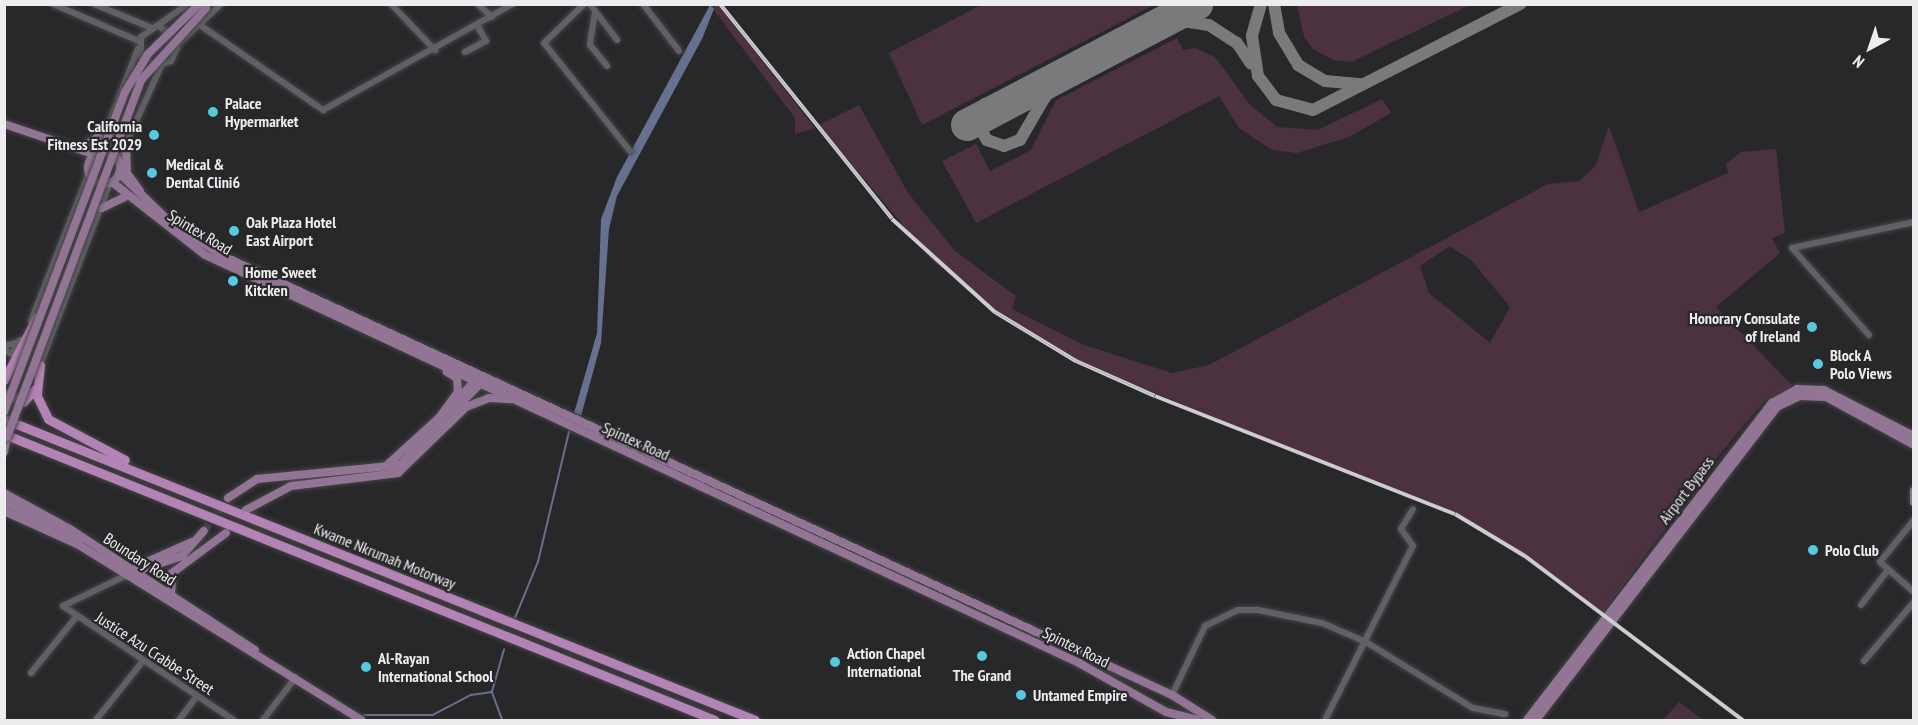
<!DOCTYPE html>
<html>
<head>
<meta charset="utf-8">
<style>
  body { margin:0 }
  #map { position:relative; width:1918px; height:725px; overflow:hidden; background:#28272a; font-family:"PT Sans Narrow",sans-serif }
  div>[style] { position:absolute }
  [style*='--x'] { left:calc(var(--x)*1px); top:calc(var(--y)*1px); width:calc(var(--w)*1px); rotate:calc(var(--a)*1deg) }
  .green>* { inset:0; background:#4c3241 }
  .water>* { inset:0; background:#66718f }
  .stream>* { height:1.5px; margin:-0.75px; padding:0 0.75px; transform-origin:0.75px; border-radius:0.75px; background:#66718f }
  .taxiway>* { height:12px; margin:-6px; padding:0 6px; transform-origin:6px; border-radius:6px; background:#7a7a7c }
  .runway>* { height:32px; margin:-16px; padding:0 16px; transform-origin:16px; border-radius:16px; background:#7a7a7c }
  .major-tunnel>* { height:8px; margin-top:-4px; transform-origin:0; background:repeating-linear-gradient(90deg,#464548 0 8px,transparent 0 12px) }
  .roads { filter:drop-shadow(0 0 2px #464548) drop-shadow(0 0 2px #464548) }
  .minor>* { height:6px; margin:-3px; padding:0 3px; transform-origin:3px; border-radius:3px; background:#616064 }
  .major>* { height:8px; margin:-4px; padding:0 4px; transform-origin:4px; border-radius:4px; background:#927595 }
  .major>.ring { margin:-4px; padding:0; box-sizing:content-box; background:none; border:8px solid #927595; border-radius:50% }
  .highway>* { height:9px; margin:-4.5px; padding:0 4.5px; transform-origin:4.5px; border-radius:4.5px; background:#b383b5 }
  .rail>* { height:4px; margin-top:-2px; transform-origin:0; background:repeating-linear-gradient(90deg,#28272a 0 4.5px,#cdcccf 0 9px); box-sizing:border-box; border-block:2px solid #cdcccf }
  .bridges { filter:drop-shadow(0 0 2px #464548) drop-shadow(0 0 2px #464548) }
  .major-bridge>* { height:8px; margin:-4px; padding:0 4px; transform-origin:4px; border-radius:4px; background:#927595 }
  .dots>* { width:16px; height:16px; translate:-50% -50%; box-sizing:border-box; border:3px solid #28272a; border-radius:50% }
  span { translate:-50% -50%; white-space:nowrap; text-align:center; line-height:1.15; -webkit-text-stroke:4.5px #28272a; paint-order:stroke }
  .poi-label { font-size:16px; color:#edecef; font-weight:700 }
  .left { translate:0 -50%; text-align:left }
  .right { translate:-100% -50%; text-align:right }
  .street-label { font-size:16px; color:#edecef }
  .frame { position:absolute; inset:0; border:6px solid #edecef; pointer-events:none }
  .north { position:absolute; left:1840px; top:18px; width:60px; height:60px; -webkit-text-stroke:4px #28272a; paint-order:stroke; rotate:220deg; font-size:16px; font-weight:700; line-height:24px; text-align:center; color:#edecef }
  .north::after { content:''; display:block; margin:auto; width:21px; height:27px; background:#edecef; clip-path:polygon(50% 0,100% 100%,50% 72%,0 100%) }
</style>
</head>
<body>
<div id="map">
  <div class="green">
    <div style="clip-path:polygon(710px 5px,718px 5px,815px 128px,795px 134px,795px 118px)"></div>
    <div style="clip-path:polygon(981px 5px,981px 4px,1154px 5px,922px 125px,889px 53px)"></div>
    <div style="clip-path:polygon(1297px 5px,1297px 4px,1470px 5px,1351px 62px,1333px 60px,1313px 49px,1304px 36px)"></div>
    <div style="clip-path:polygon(1177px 38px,1183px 50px,1195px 48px,1215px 57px,1250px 105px,1277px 127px,1318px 130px,1382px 99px,1391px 113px,1349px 137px,1297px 153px,1272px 150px,1239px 128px,1219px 96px,976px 223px,942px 161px,976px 144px,990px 171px,1031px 150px,1056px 100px)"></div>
    <div style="clip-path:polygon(evenodd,859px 105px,908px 193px,955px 251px,1016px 296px,1012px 309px,1084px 345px,1172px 373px,1209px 365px,1548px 184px,1579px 181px,1596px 165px,1609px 126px,1639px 212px,1728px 173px,1726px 164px,1741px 152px,1776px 149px,1785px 233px,1772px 238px,1780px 253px,1716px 307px,1793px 386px,1765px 400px,1719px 455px,1603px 613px,1468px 521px,1072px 359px,997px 313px,932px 260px,819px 125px,859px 105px,1450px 246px,1472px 261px,1510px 307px,1490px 343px,1429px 293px,1420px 266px,1450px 246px)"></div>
    <div style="clip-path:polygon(1679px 702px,1703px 720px,1663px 720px)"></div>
  </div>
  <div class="water">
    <div style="clip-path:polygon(710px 5px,714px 9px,702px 39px,617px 196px,609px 229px,601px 343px,581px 416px,574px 413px,597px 333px,601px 219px,617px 177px)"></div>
  </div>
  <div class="stream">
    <div style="--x:515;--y:618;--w:61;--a:-67.7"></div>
    <div style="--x:538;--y:562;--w:134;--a:-76.6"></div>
    <div style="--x:364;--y:715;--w:69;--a:0"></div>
    <div style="--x:433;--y:715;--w:43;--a:-27.8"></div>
    <div style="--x:471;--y:695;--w:21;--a:-8"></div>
    <div style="--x:502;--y:720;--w:30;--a:-110"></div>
    <div style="--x:492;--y:692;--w:44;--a:-74.1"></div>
  </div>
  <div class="taxiway">
    <div style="--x:1261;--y:4;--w:33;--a:106"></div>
    <div style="--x:1252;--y:36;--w:40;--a:81.5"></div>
    <div style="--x:1258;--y:76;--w:30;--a:53"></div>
    <div style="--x:1276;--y:100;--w:38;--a:15"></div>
    <div style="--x:1313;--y:110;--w:233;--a:-27.1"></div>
    <div style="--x:1274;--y:4;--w:29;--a:80"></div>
    <div style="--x:1279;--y:33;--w:37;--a:59"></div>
    <div style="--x:1298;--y:65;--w:31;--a:31"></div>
    <div style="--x:1325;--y:81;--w:36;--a:5"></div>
    <div style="--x:1153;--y:28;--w:31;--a:-13"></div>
    <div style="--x:1183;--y:21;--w:26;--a:9"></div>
    <div style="--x:1209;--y:25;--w:33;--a:33"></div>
    <div style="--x:1237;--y:43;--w:25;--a:56"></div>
    <div style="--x:1030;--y:92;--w:47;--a:165.1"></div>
    <div style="--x:985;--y:104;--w:21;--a:113"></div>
    <div style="--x:977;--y:123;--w:20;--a:60"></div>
    <div style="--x:987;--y:140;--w:18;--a:19"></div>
    <div style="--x:1004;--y:146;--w:17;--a:-21"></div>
    <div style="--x:1020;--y:140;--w:50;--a:-59.8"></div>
    <div style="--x:1045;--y:97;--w:36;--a:-46"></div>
  </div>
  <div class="runway">
    <div style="--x:967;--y:125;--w:260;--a:-27.7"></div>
  </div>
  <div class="major-tunnel">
    <div style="--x:204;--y:531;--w:36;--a:-54"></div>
  </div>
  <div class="roads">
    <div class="minor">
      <div style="--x:53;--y:4;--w:94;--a:23.3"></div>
      <div style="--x:94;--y:4;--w:63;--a:22.5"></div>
      <div style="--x:391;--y:4;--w:64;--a:46.3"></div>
      <div style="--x:478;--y:4;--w:19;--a:43"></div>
      <div style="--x:584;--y:4;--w:56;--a:135.7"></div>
      <div style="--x:544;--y:43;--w:138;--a:51.5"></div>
      <div style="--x:590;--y:4;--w:45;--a:53.1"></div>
      <div style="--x:643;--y:4;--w:59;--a:52.5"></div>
      <div style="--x:595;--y:12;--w:33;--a:99"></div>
      <div style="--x:590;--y:45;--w:27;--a:51"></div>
      <div style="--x:200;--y:25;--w:150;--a:34.6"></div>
      <div style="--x:323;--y:110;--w:218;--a:-29.2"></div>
      <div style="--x:161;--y:28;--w:13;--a:29"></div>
      <div style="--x:172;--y:34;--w:15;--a:70"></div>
      <div style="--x:177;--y:48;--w:14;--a:115"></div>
      <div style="--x:171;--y:61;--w:16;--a:162"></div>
      <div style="--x:156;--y:66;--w:17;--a:-149"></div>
      <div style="--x:141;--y:57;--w:20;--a:-90"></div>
      <div style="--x:141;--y:37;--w:57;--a:-35.1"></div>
      <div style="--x:177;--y:45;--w:60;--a:-43"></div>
      <div style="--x:465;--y:52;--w:24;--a:-28"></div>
      <div style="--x:486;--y:41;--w:18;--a:-119"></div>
      <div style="--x:97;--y:154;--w:113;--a:-68.7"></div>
      <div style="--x:118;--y:161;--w:104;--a:-65.6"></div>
      <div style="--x:31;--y:321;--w:159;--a:-68.6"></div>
      <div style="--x:1869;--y:335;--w:116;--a:-131.5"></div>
      <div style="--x:1792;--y:248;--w:125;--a:-12"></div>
      <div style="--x:4;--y:346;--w:16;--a:-15"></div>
      <div style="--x:4;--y:350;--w:9;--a:27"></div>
      <div style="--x:12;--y:354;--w:16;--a:-60"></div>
      <div style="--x:40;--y:365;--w:195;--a:-69"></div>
      <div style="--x:1914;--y:520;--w:54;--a:129"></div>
      <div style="--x:1880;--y:562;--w:45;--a:41.4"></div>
      <div style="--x:127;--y:575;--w:71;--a:154.2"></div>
      <div style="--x:63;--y:606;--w:205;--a:33.8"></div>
      <div style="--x:1861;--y:605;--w:44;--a:-52.4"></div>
      <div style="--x:1864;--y:661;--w:77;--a:-49.7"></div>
      <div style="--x:31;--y:673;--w:72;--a:-51.2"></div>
      <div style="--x:1172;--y:695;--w:76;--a:-64.4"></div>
      <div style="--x:1205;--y:626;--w:37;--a:-26"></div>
      <div style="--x:1238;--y:610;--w:20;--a:0"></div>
      <div style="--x:1258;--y:610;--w:65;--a:11.5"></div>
      <div style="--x:1322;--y:623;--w:48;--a:23.4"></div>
      <div style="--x:1366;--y:642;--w:126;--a:31.7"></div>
      <div style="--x:1473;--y:708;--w:33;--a:11"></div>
      <div style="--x:96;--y:720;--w:75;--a:-51.5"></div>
      <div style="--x:179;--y:720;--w:30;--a:-53"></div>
      <div style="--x:263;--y:720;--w:54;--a:-52.5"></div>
      <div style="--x:1325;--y:720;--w:195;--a:-63.2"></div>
      <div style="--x:1413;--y:546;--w:21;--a:-125"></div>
      <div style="--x:1401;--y:529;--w:23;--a:-59"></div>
    </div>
    <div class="major">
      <div style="--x:4;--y:124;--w:97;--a:18.6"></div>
      <div style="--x:126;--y:145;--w:28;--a:88"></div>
      <div style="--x:127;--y:173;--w:22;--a:54"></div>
      <div style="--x:81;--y:148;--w:27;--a:-33"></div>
      <div class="ring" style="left:88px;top:152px;width:24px;height:24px"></div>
      <div style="--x:119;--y:173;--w:71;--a:43.9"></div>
      <div style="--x:170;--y:222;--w:63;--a:32.7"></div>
      <div style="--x:223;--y:256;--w:908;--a:24.81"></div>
      <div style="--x:1047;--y:637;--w:138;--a:24.9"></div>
      <div style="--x:1172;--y:695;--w:47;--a:32"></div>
      <div style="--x:112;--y:182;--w:118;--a:38.1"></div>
      <div style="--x:205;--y:255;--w:965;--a:25.02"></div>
      <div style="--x:1079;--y:663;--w:100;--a:29.4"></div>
      <div style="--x:1166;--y:712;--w:32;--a:14"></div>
      <div style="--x:102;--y:208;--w:25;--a:-26"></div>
      <div style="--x:456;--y:402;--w:33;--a:-49"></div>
      <div style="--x:439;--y:418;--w:32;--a:-54"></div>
      <div style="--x:458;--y:392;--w:14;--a:-94"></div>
      <div style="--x:457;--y:378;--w:12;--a:-149"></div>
      <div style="--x:4;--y:452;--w:15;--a:-79"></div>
      <div style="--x:386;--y:466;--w:74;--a:-42.3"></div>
      <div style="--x:1914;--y:491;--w:11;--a:90"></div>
      <div style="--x:4;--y:493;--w:75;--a:28.6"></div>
      <div style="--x:70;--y:529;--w:221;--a:33.2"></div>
      <div style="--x:228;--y:498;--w:35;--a:-33"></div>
      <div style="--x:257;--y:479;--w:144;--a:-5.6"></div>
      <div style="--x:400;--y:465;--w:118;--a:-45.3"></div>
      <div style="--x:4;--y:502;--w:84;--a:26.3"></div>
      <div style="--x:246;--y:510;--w:51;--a:-28.1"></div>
      <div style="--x:291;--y:486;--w:108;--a:-6.9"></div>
      <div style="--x:398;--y:473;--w:95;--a:-44.1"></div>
      <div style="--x:466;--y:407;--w:25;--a:-21"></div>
      <div style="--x:489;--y:398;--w:22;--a:3"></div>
      <div style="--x:4;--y:511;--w:82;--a:24.4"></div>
      <div style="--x:79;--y:545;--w:332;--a:31.8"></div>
      <div style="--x:138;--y:566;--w:59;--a:-24"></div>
      <div style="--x:134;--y:572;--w:51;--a:-18.4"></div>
      <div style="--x:182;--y:556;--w:33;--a:-49"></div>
      <div style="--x:171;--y:595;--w:22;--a:-87"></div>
      <div style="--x:172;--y:573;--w:67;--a:-36.5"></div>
      <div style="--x:1527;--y:720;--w:401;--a:-52.3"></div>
      <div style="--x:1772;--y:403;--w:29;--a:-29"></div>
      <div style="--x:1797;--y:389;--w:27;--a:2"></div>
      <div style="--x:1824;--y:390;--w:101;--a:27.1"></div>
      <div style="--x:1536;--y:720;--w:395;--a:-52.4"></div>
      <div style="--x:1777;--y:407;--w:25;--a:-26"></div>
      <div style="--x:1800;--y:396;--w:26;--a:2"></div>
      <div style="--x:1826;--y:397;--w:100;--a:28.6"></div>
    </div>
    <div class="highway">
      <div style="--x:40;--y:365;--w:31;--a:96"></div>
      <div style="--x:37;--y:396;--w:25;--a:64"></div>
      <div style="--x:48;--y:419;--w:87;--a:28"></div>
      <div style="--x:4;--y:380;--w:71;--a:-62.4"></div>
      <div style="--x:4;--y:393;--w:21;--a:25"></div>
      <div style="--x:23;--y:402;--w:19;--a:-47"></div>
      <div style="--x:4;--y:419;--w:809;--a:21.84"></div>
      <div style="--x:4;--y:434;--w:766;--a:21.91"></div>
    </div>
  </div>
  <div class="rail">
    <div style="--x:720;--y:4;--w:275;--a:51.3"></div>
    <div style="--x:892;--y:219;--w:139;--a:42.1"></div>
    <div style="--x:995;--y:312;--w:95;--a:31.2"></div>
    <div style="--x:1076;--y:361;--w:86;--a:23.9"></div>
    <div style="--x:1155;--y:396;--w:322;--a:21.5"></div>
    <div style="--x:1455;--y:514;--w:82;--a:31"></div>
    <div style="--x:1525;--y:556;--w:273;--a:37"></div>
  </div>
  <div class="bridges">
    <div class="major-bridge">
      <div style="--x:4;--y:412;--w:342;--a:-69.3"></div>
      <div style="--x:125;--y:92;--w:44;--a:-58.8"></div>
      <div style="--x:148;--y:54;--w:71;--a:-44.4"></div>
      <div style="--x:7;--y:437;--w:381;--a:-69.4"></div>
      <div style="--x:141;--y:80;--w:97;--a:-47.9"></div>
    </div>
  </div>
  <div class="dots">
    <div style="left:213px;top:112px;background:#56c9e0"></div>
    <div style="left:154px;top:135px;background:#56c9e0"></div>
    <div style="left:152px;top:173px;background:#56c9e0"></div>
    <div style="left:234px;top:231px;background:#56c9e0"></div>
    <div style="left:233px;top:281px;background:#56c9e0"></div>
    <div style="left:1812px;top:327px;background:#56c9e0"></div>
    <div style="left:1818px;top:364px;background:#56c9e0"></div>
    <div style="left:1813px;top:550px;background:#56c9e0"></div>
    <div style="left:982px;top:656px;background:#56c9e0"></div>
    <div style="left:835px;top:662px;background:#56c9e0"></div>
    <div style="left:366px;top:667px;background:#56c9e0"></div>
    <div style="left:1021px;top:695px;background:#56c9e0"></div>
  </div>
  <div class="poi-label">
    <span class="left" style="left:225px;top:112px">Palace<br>Hypermarket</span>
    <span class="right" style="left:142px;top:135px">California<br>Fitness Est 2029</span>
    <span class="left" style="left:166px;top:173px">Medical &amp;<br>Dental Clini6</span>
    <span class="left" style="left:246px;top:231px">Oak Plaza Hotel<br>East Airport</span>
    <span class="left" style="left:245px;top:281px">Home Sweet<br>Kitcken</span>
    <span class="right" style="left:1800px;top:327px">Honorary Consulate<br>of Ireland</span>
    <span class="left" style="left:1830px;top:364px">Block A<br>Polo Views</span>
    <span class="left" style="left:1825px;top:550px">Polo Club</span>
    <span class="left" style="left:847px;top:662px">Action Chapel<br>International</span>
    <span class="left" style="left:378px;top:667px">Al-Rayan<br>International School</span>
    <span style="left:982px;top:675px">The Grand</span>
    <span class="left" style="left:1033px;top:695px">Untamed Empire</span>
  </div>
  <div class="street-label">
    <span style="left:200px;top:232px;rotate:31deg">Spintex Road</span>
    <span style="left:636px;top:441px;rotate:24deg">Spintex Road</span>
    <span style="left:1686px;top:490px;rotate:-53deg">Airport Bypass</span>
    <span style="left:385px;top:556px;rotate:22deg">Kwame Nkrumah Motorway</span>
    <span style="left:140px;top:559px;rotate:33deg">Boundary Road</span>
    <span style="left:1076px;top:647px;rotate:26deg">Spintex Road</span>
    <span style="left:155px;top:653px;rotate:33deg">Justice Azu Crabbe Street</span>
  </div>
  <div class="frame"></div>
  <div class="north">N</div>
</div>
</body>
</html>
